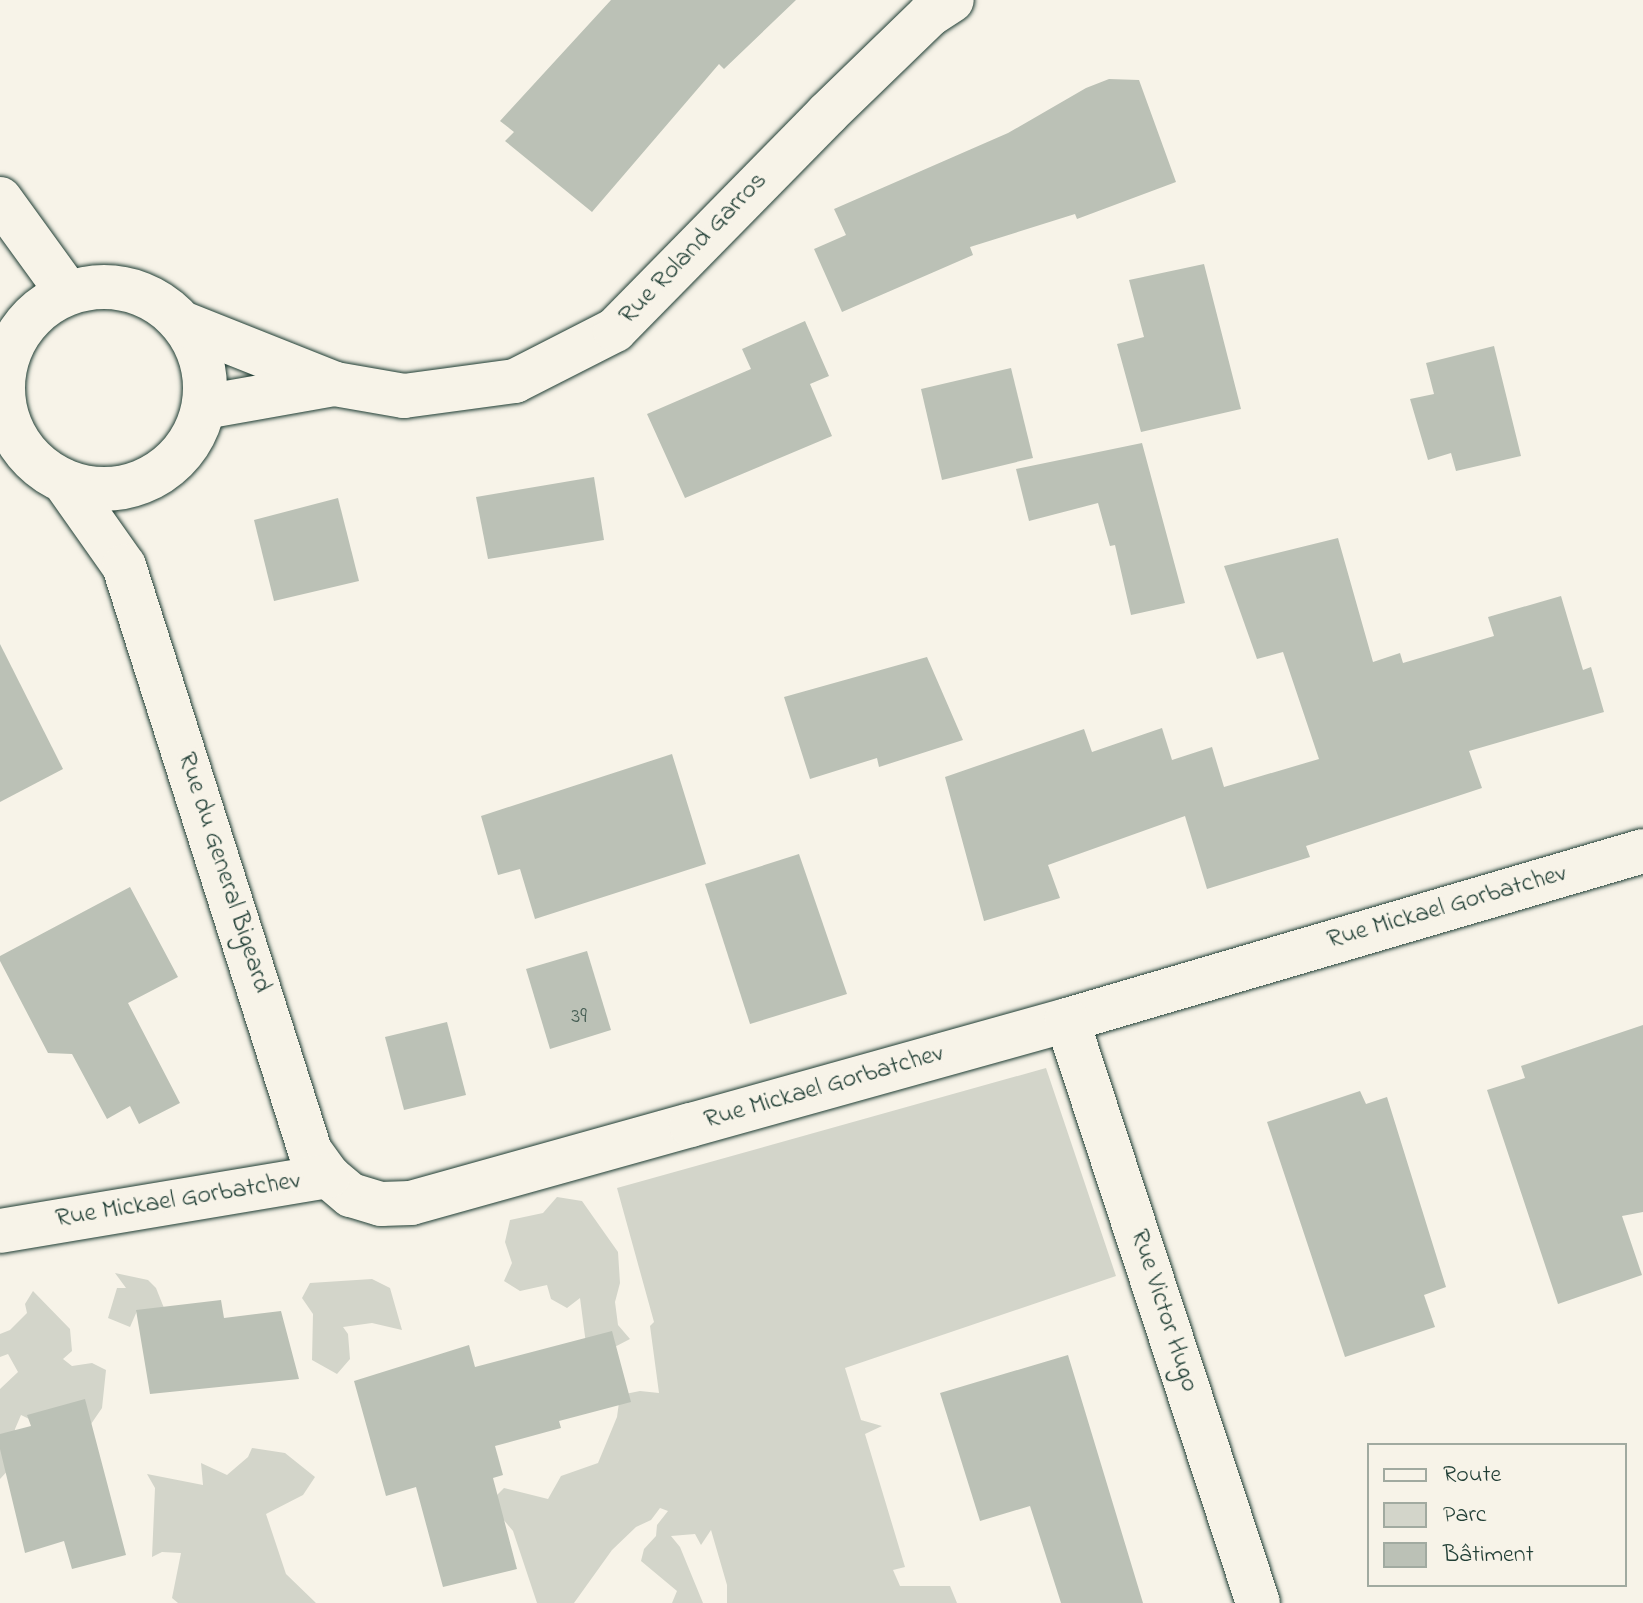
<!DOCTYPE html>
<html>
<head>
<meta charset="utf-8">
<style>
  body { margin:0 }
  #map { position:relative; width:1643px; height:1603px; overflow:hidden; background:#f7f3e8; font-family:"Indie Flower",sans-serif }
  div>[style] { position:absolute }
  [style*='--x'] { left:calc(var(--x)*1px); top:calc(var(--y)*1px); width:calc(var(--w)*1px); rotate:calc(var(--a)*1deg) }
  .green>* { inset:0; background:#d3d5ca }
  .building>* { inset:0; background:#bbc1b6 }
  .roads { filter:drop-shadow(0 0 2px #1f3d34) drop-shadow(0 0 2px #1f3d34) }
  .street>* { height:44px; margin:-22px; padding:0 22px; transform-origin:22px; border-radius:22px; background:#f7f3e8 }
  .street>.ring { margin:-22px; padding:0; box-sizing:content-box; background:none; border:44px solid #f7f3e8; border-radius:50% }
  span { translate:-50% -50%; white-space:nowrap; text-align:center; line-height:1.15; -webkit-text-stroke:7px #f7f3e8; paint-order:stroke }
  .number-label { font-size:22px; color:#465e54 }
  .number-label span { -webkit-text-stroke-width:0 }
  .street-label { font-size:26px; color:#1f3d34 }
  .legend { position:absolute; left:1367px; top:1443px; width:260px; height:144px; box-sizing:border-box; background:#f7f3e8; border:2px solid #a1aaa0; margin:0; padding:10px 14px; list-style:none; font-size:24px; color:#1f3d34 }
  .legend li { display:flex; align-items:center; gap:16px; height:40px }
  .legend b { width:40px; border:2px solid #a1aaa0 }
</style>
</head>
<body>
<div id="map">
  <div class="green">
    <div style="clip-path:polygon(1046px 1068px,1116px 1276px,845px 1368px,861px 1420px,882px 1426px,865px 1434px,905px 1567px,893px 1570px,900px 1586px,950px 1586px,957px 1603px,727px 1603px,727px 1585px,711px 1530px,701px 1545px,695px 1534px,671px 1536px,680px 1547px,703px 1603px,672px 1603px,677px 1591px,641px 1561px,644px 1549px,656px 1536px,657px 1525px,668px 1511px,660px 1508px,651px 1520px,636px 1527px,612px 1550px,574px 1603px,537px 1603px,513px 1531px,497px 1512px,493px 1499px,504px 1488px,548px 1499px,561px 1476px,598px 1463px,617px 1417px,620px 1395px,640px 1391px,659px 1393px,650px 1326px,654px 1322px,617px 1188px)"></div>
    <div style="clip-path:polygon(557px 1197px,582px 1201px,618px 1252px,620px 1283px,615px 1302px,618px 1325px,630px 1339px,603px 1353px,586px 1344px,580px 1298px,567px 1308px,551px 1299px,547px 1285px,520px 1291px,504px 1281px,512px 1263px,505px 1242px,510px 1220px,543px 1213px)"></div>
    <div style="clip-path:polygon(115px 1273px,148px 1280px,156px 1288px,166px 1313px,137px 1311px,130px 1327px,108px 1318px,117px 1288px,126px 1288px)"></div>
    <div style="clip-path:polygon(372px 1279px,390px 1288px,402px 1330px,372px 1323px,343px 1327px,348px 1334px,350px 1359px,337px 1374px,312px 1360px,313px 1314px,302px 1298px,310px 1283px)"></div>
    <div style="clip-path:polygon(33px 1291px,70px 1329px,72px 1351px,63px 1359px,72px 1366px,92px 1363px,106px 1370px,102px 1408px,78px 1443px,21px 1415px,15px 1429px,12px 1466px,0 1479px,0 1389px,18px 1372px,8px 1354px,0 1357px,0 1334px,10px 1330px,27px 1313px,25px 1304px)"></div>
    <div style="clip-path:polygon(252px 1448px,285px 1453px,315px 1477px,303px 1495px,266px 1514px,286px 1574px,316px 1603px,178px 1603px,172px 1598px,181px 1553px,162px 1552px,152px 1557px,155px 1488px,147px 1474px,203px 1485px,201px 1463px,227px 1475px,248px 1457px)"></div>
  </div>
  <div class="building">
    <div style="clip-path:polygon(611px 0,796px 0,724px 69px,719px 64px,592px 212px,505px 141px,514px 132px,500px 121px)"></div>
    <div style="clip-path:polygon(1109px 79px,1139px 80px,1176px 182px,1077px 219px,1075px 214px,970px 247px,973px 255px,842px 312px,814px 249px,846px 235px,834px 209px,1008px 133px,1086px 88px)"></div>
    <div style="clip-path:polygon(1204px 264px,1241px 409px,1141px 432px,1117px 344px,1144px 337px,1129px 280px)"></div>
    <div style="clip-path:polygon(805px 321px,829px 376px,810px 384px,832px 436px,685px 498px,647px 414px,751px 369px,742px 349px)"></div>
    <div style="clip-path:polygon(1494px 346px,1521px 456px,1456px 471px,1451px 453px,1428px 460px,1410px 399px,1434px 394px,1426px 363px)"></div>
    <div style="clip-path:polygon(1011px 368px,1033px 458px,942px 480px,921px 389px)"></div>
    <div style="clip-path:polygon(1142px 443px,1185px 603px,1131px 615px,1115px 545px,1110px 546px,1098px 503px,1029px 521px,1016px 469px)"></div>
    <div style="clip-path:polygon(594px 477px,604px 540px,488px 559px,476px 497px)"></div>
    <div style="clip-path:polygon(338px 498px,359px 581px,274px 601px,254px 520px)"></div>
    <div style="clip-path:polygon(1338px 538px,1373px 662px,1400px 653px,1403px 663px,1494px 636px,1488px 617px,1561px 596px,1583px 670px,1591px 667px,1604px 712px,1469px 751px,1482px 788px,1306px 846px,1310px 857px,1207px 889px,1185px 816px,1048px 865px,1060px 898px,984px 921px,945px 777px,1084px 729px,1092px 752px,1162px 728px,1172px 760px,1212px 747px,1224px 787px,1319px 759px,1283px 652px,1257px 659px,1224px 566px)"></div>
    <div style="clip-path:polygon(0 644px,63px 769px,0 802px)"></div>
    <div style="clip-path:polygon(927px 657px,963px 740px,879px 767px,877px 758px,810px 779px,784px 697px)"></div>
    <div style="clip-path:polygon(672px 754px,706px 864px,535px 919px,520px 869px,498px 875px,481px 816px)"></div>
    <div style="clip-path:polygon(799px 854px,847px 994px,750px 1024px,705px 884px)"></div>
    <div style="clip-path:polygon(130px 887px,178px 977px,128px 1003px,180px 1103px,139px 1124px,130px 1106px,107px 1119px,72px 1054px,48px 1053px,0 961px,0 956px)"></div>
    <div style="clip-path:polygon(587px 951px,611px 1030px,550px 1049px,526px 969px)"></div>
    <div style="clip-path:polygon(447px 1022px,466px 1095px,404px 1110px,385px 1037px)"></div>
    <div style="clip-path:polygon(1643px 1025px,1643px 1212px,1622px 1216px,1642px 1275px,1558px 1304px,1487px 1090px,1525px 1078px,1521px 1066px)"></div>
    <div style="clip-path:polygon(1360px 1091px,1366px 1104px,1387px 1097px,1446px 1287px,1424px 1295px,1435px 1327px,1345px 1357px,1267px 1122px)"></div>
    <div style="clip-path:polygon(221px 1300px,224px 1318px,281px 1311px,299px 1379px,150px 1394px,136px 1310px)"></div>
    <div style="clip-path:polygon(612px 1331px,631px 1402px,559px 1421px,561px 1428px,495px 1446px,503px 1475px,493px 1478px,517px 1569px,443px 1587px,416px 1487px,386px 1496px,354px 1381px,469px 1345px,475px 1367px)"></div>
    <div style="clip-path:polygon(1068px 1355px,1143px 1603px,1061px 1603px,1030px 1506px,980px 1521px,940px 1393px)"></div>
    <div style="clip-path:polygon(85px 1399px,126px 1555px,72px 1569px,64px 1541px,25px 1553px,0 1449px,0 1434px,31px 1426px,27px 1415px)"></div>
  </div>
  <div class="roads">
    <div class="street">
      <div style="--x:0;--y:199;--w:116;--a:54.1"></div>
      <div class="ring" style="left:3px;top:287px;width:158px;height:158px"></div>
      <div style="--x:182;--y:323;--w:165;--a:21.7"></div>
      <div style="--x:335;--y:384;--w:70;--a:9.9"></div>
      <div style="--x:404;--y:396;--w:112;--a:-7.7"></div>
      <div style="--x:515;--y:381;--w:112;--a:-27"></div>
      <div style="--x:615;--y:330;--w:303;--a:-45.5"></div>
      <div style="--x:827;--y:114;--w:142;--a:-44.1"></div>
      <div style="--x:929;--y:15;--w:27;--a:-33"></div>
      <div style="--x:204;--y:407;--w:133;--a:-10"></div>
      <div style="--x:64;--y:481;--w:104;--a:54.8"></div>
      <div style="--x:124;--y:566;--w:614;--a:72.36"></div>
      <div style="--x:310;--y:1151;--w:31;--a:54"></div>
      <div style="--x:328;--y:1176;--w:30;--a:40"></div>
      <div style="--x:351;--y:1195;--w:31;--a:17"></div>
      <div style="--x:381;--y:1204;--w:30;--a:-2"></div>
      <div style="--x:411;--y:1203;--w:291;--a:-15.6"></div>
      <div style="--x:691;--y:1125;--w:390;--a:-15.6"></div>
      <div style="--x:1067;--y:1020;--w:600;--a:-16.35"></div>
      <div style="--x:1067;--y:1020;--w:613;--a:71.86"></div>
      <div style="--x:0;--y:1231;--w:333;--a:-9.5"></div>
    </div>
  </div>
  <div class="number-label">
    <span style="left:579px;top:1018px">39</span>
  </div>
  <div class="street-label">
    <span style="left:694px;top:249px;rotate:-46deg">Rue Roland Garros</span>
    <span style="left:223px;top:873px;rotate:72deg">Rue du General Bigeard</span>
    <span style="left:1447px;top:908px;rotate:-16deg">Rue Mickael Gorbatchev</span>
    <span style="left:824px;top:1088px;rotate:-16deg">Rue Mickael Gorbatchev</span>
    <span style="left:178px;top:1201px;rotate:-9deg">Rue Mickael Gorbatchev</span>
    <span style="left:1163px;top:1311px;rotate:72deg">Rue Victor Hugo</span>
  </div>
  <ul class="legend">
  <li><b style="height:10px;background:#f7f3e8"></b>Route</li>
  <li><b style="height:22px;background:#d3d5ca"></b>Parc</li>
  <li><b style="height:22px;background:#bbc1b6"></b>Bâtiment</li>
  </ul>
</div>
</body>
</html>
